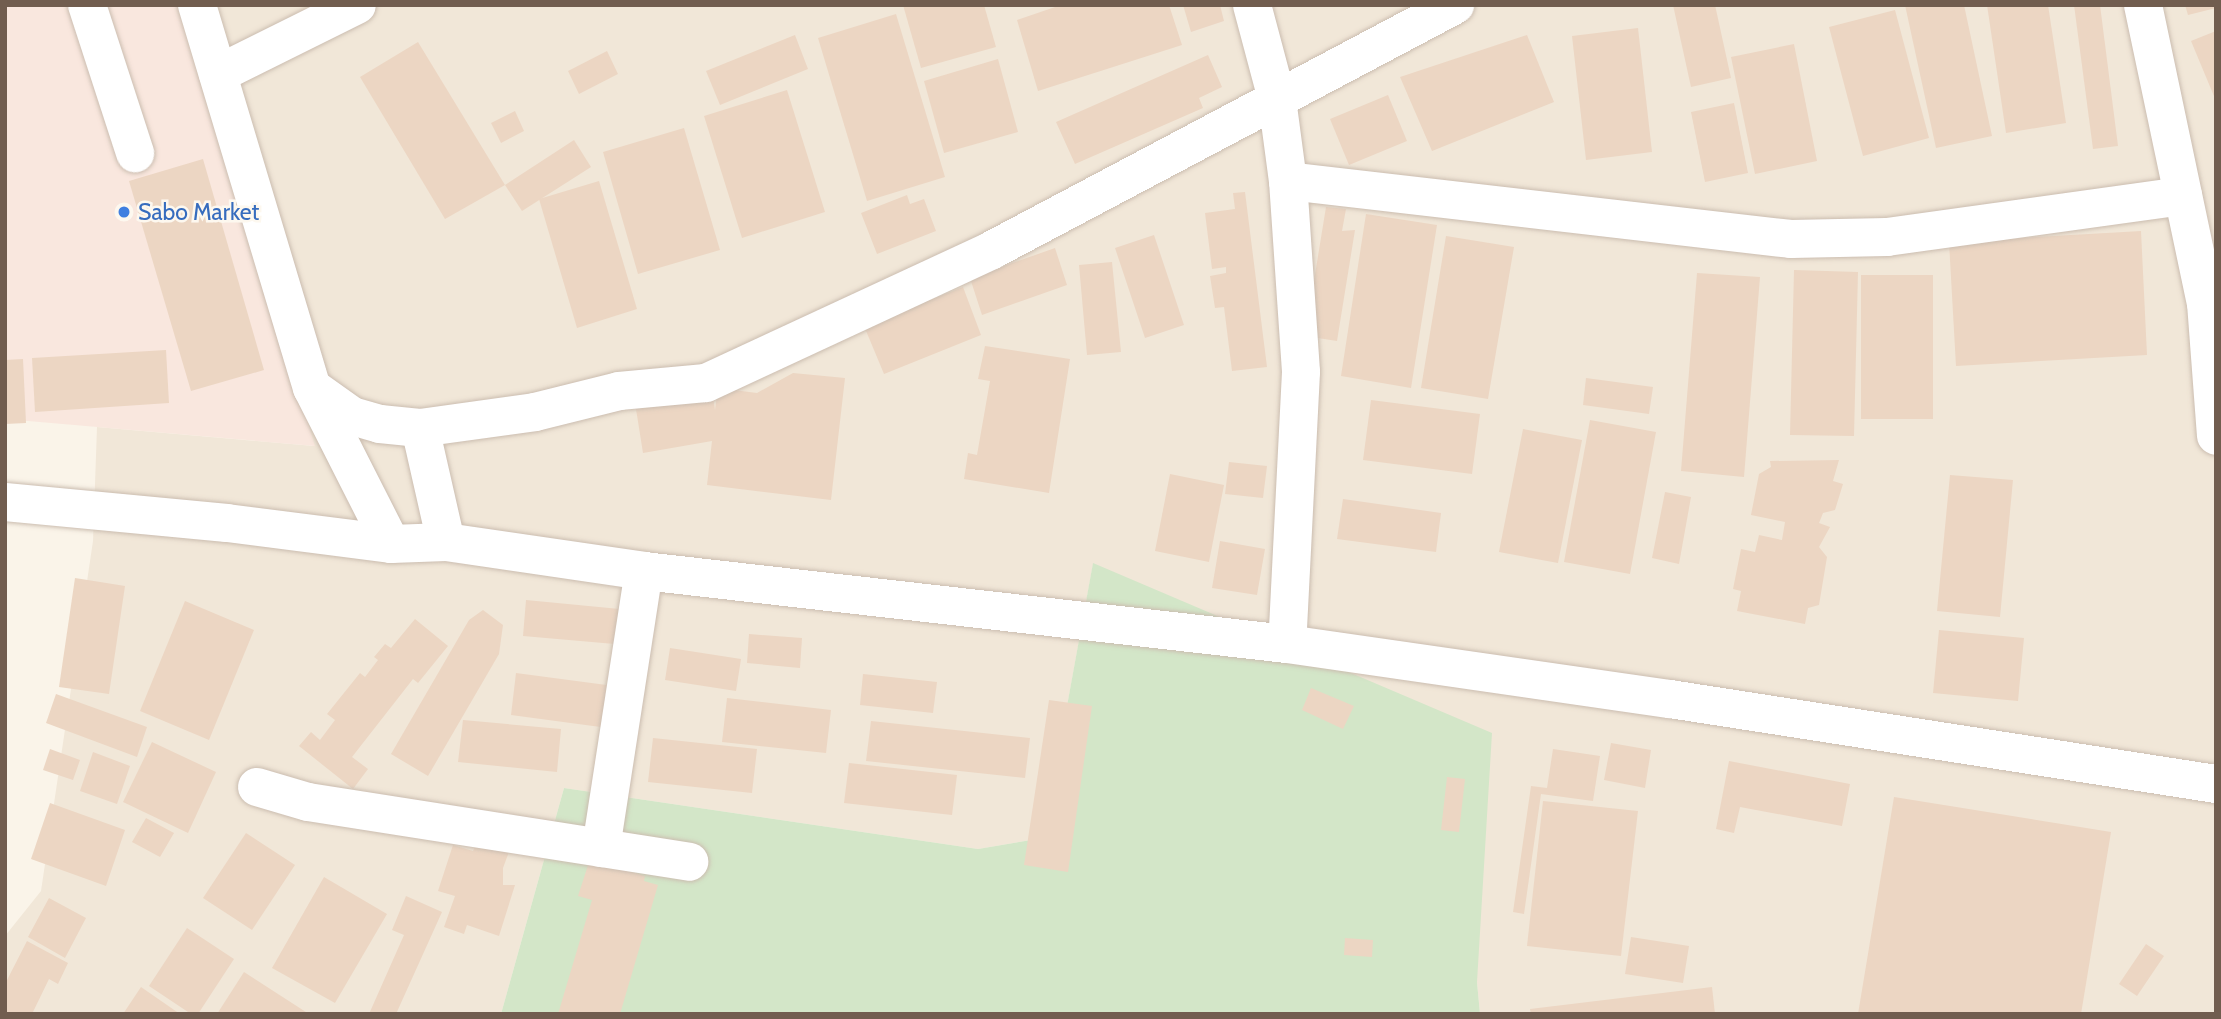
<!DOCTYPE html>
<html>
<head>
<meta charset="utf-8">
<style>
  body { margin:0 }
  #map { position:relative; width:2221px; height:1019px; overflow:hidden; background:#faf4e9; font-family:Cabin,sans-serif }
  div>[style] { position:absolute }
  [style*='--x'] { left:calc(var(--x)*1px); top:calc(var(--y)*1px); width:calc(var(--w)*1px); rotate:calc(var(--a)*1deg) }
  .residential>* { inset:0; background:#f1e7d8 }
  .commercial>* { inset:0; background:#f9e7de }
  .green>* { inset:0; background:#d3e6c8 }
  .building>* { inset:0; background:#ecd6c3 }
  .roads { filter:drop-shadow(0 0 2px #cbbdb0) drop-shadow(0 0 2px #cbbdb0) }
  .minor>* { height:38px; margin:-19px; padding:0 19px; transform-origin:19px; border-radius:19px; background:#fff }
  .dots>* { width:19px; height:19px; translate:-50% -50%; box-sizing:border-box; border:4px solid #fdf8ef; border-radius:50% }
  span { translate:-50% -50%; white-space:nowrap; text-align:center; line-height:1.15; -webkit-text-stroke:5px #fdf8ef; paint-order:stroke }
  .shop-label { font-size:23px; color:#366cbe }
  .left { translate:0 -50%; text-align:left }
  .frame { position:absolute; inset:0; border:7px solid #715d4f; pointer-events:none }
</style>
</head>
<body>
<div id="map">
  <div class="residential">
    <div style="clip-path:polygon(179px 5px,2216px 5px,2216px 1014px,1480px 1014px,1477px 982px,1093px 564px,1043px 838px,978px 849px,564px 788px,501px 1014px,5px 1014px,5px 936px,41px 891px,93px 541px,97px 427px,314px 446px)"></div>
  </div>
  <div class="commercial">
    <div style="clip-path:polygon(5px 5px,179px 5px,315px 446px,5px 419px)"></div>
  </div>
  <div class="green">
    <div style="clip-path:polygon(1093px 563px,1492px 733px,1477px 982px,1480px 1014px,501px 1014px,564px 788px,978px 849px,1043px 838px)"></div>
  </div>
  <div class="building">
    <div style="clip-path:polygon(903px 5px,984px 5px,996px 47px,921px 68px)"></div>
    <div style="clip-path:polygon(1061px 5px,1169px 5px,1182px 45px,1038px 91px,1017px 20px)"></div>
    <div style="clip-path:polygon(1183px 5px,1220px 5px,1224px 21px,1191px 32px)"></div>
    <div style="clip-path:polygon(1673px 5px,1715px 5px,1731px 78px,1691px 87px)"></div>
    <div style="clip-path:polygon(1905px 5px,1964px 5px,1992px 136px,1936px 148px)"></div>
    <div style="clip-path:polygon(1987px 5px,2048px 5px,2066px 123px,2006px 133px)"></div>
    <div style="clip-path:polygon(2074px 5px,2100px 5px,2118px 146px,2093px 149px)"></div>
    <div style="clip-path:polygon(2185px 5px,2216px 5px,2216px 8px,2188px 15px)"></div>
    <div style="clip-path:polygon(1895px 10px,1929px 138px,1863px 156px,1829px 27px)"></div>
    <div style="clip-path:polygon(896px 14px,945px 177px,867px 201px,818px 38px)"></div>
    <div style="clip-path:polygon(1638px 28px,1652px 152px,1586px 160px,1572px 36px)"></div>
    <div style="clip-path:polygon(2216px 31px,2216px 101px,2191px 41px)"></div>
    <div style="clip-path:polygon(795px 35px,808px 69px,720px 105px,706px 71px)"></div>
    <div style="clip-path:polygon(1527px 35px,1554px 102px,1432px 151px,1400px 77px)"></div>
    <div style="clip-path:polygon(418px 42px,505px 185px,445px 219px,360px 77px)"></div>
    <div style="clip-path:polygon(1794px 44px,1817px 161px,1755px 174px,1731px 57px)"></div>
    <div style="clip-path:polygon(607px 51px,618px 74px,579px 94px,568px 71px)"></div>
    <div style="clip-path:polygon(1208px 55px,1222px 87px,1199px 98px,1203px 108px,1075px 164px,1056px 122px)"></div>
    <div style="clip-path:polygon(998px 59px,1018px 132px,944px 153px,924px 81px)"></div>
    <div style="clip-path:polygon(787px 90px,825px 212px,742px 238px,704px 116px)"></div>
    <div style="clip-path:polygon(1388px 95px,1407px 141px,1349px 165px,1330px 119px)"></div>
    <div style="clip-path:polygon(1734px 103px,1748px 173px,1705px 182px,1691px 112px)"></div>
    <div style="clip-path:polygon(515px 111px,524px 131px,501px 143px,491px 123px)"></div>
    <div style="clip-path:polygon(684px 128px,720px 250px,638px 274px,603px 152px)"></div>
    <div style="clip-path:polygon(574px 140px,591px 167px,522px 211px,505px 185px)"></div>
    <div style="clip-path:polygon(203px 159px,264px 370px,191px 391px,129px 181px)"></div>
    <div style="clip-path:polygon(599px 181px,637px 309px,577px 328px,539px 199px)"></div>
    <div style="clip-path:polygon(1245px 192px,1267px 367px,1232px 371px,1224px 307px,1215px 308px,1210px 276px,1226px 273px,1226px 267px,1212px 269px,1205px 213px,1235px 209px,1233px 193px)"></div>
    <div style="clip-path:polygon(907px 195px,910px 204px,924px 199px,936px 231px,877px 254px,861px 213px)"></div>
    <div style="clip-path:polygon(1326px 207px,1346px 209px,1342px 231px,1355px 230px,1337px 341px,1305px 336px)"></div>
    <div style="clip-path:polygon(1366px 214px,1437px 225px,1411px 388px,1341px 376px)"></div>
    <div style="clip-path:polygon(2141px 231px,2147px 355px,1956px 366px,1949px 242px)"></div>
    <div style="clip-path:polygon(1154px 235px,1184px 325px,1145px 338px,1115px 248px)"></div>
    <div style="clip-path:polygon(1446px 236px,1514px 247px,1488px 399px,1421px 388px)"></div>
    <div style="clip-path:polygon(1055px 248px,1067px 285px,982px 315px,970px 278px)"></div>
    <div style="clip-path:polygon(1112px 262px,1121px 352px,1087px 355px,1079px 265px)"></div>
    <div style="clip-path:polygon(1794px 270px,1858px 272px,1854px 436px,1790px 435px)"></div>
    <div style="clip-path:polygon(1697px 273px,1760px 277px,1744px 477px,1681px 471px)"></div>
    <div style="clip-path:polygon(1861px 275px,1933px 275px,1933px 419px,1861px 419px)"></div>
    <div style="clip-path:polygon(963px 287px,981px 335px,884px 374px,864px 326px)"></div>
    <div style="clip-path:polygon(985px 346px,1070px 359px,1049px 493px,964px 479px,968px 453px,977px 455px,990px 381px,978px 379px)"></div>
    <div style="clip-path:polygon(166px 350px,169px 403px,35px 412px,32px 358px)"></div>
    <div style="clip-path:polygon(23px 359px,26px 423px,5px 424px,5px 360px)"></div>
    <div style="clip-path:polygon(793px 373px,845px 378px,831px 500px,707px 485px,712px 441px,643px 453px,636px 409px,713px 396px,715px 410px,718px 388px,757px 393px)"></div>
    <div style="clip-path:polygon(1586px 378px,1653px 387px,1649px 414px,1583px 405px)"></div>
    <div style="clip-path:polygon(1371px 400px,1480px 414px,1472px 474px,1363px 460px)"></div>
    <div style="clip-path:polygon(1590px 420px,1656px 432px,1630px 574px,1564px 562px)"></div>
    <div style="clip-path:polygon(1523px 429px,1582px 440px,1558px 563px,1499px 552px)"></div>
    <div style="clip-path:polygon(1839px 460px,1833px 481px,1843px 484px,1835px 510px,1823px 513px,1819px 523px,1830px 527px,1819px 547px,1827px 557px,1819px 605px,1808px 608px,1805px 624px,1737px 611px,1741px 591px,1733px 589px,1741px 549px,1755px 552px,1759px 535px,1782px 540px,1785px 522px,1751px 515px,1759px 474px,1771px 467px,1770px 461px)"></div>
    <div style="clip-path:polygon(1229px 462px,1267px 466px,1263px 498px,1225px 494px)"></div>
    <div style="clip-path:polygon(1170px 474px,1224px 485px,1209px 562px,1155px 551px)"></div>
    <div style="clip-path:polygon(1950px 475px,2013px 480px,2000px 617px,1937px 611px)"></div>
    <div style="clip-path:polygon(1665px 492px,1691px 497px,1679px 564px,1652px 558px)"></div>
    <div style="clip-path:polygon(1343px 499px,1441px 513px,1436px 552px,1337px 539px)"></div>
    <div style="clip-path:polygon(1220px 541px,1265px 549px,1257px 595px,1212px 588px)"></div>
    <div style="clip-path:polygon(75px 578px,125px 586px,109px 694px,59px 687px)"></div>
    <div style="clip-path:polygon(526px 600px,630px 610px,626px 645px,523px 636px)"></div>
    <div style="clip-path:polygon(185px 601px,254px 630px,209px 740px,140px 711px)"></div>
    <div style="clip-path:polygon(483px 610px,503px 625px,499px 654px,428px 776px,391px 754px,469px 620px)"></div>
    <div style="clip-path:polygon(415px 619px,448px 646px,418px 683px,413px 679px,352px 757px,368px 769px,353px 789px,299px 746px,311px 732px,320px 740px,335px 720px,327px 714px,360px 673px,365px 677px,378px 660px,374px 657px,385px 644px,391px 648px)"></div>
    <div style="clip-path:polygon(1939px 630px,2024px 638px,2018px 701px,1933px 693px)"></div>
    <div style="clip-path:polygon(749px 634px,802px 638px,800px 668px,747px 663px)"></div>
    <div style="clip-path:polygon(670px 648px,741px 659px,736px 691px,665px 680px)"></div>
    <div style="clip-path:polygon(516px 673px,614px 686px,608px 728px,511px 715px)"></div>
    <div style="clip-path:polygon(863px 674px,937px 682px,933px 713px,860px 705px)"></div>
    <div style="clip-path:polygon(1311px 688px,1354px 706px,1343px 729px,1302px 710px)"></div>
    <div style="clip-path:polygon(56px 694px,147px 727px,137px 757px,46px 723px)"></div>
    <div style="clip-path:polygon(727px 698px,831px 710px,826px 753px,722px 742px)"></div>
    <div style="clip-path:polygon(1049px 700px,1092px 706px,1068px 872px,1024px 865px)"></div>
    <div style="clip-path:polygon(463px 720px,561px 729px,557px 772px,458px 762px)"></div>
    <div style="clip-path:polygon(871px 721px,1030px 738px,1025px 778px,866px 761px)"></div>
    <div style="clip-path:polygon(653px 738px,757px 749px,752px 793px,648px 782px)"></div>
    <div style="clip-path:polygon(152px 742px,216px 772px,188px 833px,123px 802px)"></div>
    <div style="clip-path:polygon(1611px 743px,1651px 750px,1645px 788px,1604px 780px)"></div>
    <div style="clip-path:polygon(50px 749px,80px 760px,73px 780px,43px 770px)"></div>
    <div style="clip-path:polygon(1553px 749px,1600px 756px,1593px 801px,1541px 794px,1524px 914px,1513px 912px,1531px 786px,1547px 788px)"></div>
    <div style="clip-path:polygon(93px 752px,130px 766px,117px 804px,80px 791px)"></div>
    <div style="clip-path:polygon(1729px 761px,1850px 784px,1842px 826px,1740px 807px,1734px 833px,1716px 829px)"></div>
    <div style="clip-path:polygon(849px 763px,957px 775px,952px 815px,844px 803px)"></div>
    <div style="clip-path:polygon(1447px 777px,1465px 779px,1459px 832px,1441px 830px)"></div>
    <div style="clip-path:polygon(1894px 797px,2111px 832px,2081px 1014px,1858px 1014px)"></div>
    <div style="clip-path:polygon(1543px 801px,1638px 811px,1621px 956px,1527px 946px)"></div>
    <div style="clip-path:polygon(50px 803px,125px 830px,106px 886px,31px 859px)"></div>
    <div style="clip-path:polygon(146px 818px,174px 833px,160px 857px,132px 842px)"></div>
    <div style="clip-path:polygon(246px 833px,295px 865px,252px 930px,203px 898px)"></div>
    <div style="clip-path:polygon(514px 838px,503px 868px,503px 885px,515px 885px,499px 936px,467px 925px,464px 934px,444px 927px,455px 896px,438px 891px,453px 845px,473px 851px,477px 841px)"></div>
    <div style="clip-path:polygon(590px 859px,645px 876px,644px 881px,658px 885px,620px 1014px,558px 1014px,592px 900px,578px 896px)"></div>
    <div style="clip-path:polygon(324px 877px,387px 914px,335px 1003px,272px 968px)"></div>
    <div style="clip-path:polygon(406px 896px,442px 912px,396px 1014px,369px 1014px,404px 935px,392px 930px)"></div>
    <div style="clip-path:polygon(49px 898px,86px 918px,65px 958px,28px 937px)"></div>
    <div style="clip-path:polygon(187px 928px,234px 959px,198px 1014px,191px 1014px,149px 986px)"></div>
    <div style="clip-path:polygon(1631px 937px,1689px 946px,1683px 983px,1625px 974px)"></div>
    <div style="clip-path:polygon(1345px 938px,1373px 940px,1372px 957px,1344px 955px)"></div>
    <div style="clip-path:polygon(27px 941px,68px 963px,58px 984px,49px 979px,32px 1014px,5px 1014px,5px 984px)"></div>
    <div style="clip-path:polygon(2146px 944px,2164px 956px,2137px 996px,2119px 984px)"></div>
    <div style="clip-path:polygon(244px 972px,309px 1014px,217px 1014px)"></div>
    <div style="clip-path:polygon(141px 987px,180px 1014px,123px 1014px)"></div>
    <div style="clip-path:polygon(1712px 987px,1715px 1014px,1531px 1014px,1530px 1009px)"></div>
  </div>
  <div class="roads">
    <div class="minor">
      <div style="--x:87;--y:5;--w:156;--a:72"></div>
      <div style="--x:197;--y:5;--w:400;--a:73.3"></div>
      <div style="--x:312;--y:388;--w:175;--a:63.1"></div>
      <div style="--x:1252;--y:5;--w:97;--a:75.1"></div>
      <div style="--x:1277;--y:99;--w:83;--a:82.4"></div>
      <div style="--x:1288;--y:181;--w:191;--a:86.1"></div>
      <div style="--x:1301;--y:372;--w:272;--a:92.9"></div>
      <div style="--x:2143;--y:5;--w:305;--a:78.1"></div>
      <div style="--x:2206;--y:303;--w:133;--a:85.7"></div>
      <div style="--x:218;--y:74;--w:155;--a:-26.4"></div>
      <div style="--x:1288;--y:181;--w:506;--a:6.58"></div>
      <div style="--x:1791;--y:239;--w:96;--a:-1.2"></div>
      <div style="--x:1887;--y:237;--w:299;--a:-7.9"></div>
      <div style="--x:314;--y:389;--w:47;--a:35.4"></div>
      <div style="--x:352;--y:416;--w:29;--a:16"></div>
      <div style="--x:380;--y:424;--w:40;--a:5.7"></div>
      <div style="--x:5;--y:502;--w:223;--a:5.4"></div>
      <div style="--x:227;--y:523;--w:165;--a:7.3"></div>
      <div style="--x:391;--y:544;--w:55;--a:-2.1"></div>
      <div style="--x:446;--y:542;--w:200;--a:8.3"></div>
      <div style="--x:644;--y:571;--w:647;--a:6.48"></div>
      <div style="--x:1287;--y:644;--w:387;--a:8.2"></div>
      <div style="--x:1670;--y:699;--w:553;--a:8.85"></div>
      <div style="--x:446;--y:542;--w:117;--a:-102.8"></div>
      <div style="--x:420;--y:428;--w:116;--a:-7.9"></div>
      <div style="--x:535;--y:412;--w:87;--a:-14"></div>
      <div style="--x:619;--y:391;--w:87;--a:-5.3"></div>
      <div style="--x:706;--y:383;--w:315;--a:-24.9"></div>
      <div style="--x:992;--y:250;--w:524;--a:-27.89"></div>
      <div style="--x:257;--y:787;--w:53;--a:16.4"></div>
      <div style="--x:308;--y:802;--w:386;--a:8.9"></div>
      <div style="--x:601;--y:848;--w:280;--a:-81.2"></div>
    </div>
  </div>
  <div class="dots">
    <div style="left:124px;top:212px;background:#3f7fe0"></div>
  </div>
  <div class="shop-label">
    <span class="left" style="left:138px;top:212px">Sabo Market</span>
  </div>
  <div class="frame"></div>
</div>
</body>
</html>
